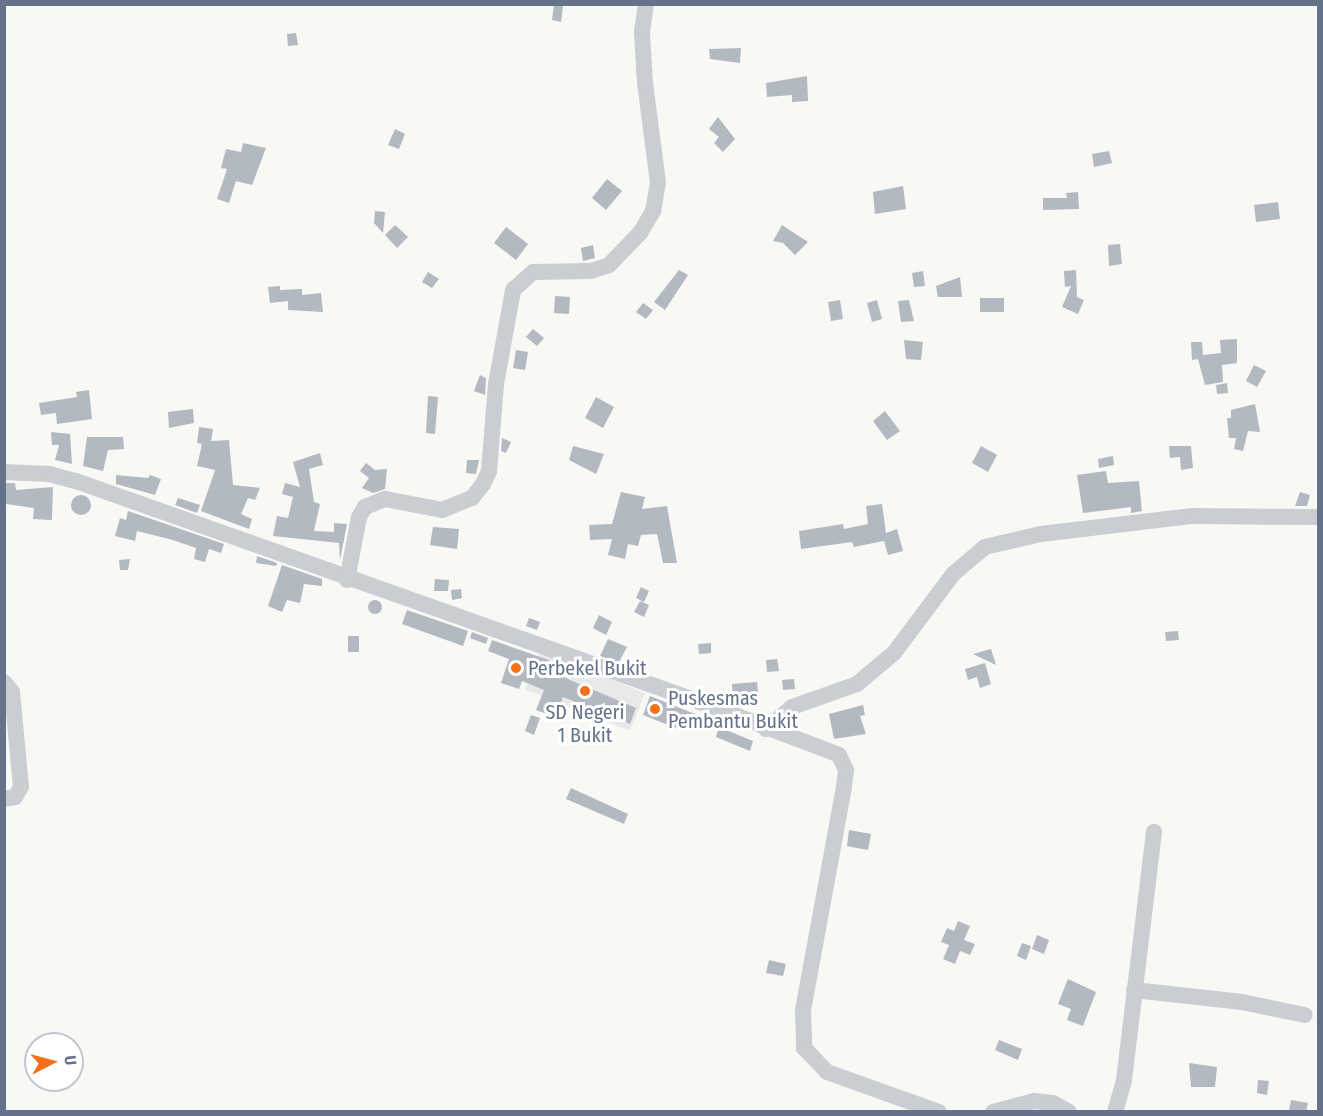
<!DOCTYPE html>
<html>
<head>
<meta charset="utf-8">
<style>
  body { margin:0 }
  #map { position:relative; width:1323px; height:1116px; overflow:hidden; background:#f8f8f5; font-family:"Fira Sans Condensed",sans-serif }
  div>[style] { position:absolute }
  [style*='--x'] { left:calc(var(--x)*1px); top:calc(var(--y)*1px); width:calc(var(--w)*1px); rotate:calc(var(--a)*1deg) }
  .built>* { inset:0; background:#e9e9e9 }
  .building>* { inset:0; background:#b3b9c0 }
  .round { border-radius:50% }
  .minor>* { height:16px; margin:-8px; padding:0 8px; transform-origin:8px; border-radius:8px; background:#cacdd1 }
  .dots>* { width:16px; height:16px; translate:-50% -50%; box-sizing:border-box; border:3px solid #fff; border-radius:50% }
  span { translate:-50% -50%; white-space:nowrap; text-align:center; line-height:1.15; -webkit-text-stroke:6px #fff; paint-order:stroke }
  .poi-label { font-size:20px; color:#647389 }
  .left { translate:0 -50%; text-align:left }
  .frame { position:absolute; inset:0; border:6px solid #647389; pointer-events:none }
  .north { position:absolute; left:24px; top:1032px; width:60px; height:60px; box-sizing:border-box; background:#fff; border:2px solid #c1c7d0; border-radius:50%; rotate:84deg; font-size:16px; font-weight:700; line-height:24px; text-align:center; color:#647389 }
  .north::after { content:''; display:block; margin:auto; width:21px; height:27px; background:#f4701a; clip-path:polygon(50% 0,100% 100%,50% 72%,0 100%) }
</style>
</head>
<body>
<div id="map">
  <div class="built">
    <div style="clip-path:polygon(540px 651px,645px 693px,630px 731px,525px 689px)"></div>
  </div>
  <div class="building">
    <div style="clip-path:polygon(554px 5px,563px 6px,561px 22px,552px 20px)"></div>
    <div style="clip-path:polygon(296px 33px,298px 45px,288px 46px,287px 34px)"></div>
    <div style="clip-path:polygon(741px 48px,740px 63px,710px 59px,709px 49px)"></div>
    <div style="clip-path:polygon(807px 76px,808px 101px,792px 102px,792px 95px,767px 97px,766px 83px)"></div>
    <div style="clip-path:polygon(718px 117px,735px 139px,723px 152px,714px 143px,719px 137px,709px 129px)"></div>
    <div style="clip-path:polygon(395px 129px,405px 134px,399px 149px,388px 145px)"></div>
    <div style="clip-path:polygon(243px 143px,266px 148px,252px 185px,236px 181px,229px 203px,217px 199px,227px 169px,221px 168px,226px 149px,241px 152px)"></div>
    <div style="clip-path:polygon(1109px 151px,1112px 163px,1094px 167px,1092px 154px)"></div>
    <div style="clip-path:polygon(607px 179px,622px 191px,606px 210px,592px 198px)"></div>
    <div style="clip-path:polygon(903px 186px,906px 209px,875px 214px,873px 192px)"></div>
    <div style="clip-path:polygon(1078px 192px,1079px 209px,1043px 210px,1043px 198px,1067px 198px,1066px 193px)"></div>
    <div style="clip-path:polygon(1278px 202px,1280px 219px,1256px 222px,1254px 205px)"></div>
    <div style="clip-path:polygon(375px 211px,385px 212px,383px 233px,374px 223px)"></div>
    <div style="clip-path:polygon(395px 225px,408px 237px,397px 248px,385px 235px)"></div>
    <div style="clip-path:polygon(782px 225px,808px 242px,795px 255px,783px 243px,773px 241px)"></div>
    <div style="clip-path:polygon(506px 227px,528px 244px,516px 260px,494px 243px)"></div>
    <div style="clip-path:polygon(1120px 244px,1122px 264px,1109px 266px,1108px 245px)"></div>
    <div style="clip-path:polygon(593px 245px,595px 258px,583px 261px,581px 248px)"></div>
    <div style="clip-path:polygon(679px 270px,688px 275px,665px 310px,654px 302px)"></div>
    <div style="clip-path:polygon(1076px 270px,1077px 297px,1084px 300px,1078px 314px,1062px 307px,1071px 286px,1065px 287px,1064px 271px)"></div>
    <div style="clip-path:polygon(923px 271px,925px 286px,914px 287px,912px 273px)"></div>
    <div style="clip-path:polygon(428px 272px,439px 279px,432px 288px,422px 282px)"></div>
    <div style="clip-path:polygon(960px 277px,962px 297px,938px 297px,936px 286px)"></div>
    <div style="clip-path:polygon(280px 286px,280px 290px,302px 289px,302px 295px,321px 293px,323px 312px,288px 310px,288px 301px,270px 303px,268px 287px)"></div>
    <div style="clip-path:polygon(555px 296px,570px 297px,569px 314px,554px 313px)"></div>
    <div style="clip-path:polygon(980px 298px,1004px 298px,1004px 312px,980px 312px)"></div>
    <div style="clip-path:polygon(840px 300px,843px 319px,831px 321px,828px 302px)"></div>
    <div style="clip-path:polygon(877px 300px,882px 319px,872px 322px,867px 303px)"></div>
    <div style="clip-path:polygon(909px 300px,914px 321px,901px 322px,898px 301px)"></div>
    <div style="clip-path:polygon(643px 303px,653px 310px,646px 319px,636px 312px)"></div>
    <div style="clip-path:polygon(533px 329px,544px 338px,537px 346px,526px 337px)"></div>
    <div style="clip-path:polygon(1237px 339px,1237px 363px,1222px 365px,1223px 382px,1205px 385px,1198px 359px,1192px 360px,1191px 342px,1202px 342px,1203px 355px,1221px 353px,1220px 340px)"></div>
    <div style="clip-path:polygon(904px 340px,923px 342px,921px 360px,906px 359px)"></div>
    <div style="clip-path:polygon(516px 350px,528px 352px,525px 370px,513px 368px)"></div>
    <div style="clip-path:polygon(1254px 365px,1266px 371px,1257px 387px,1246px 381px)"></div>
    <div style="clip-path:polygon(480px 375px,486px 378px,485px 395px,474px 391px)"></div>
    <div style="clip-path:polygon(1227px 383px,1228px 393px,1217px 394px,1216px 385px)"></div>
    <div style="clip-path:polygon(89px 390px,92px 419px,57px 424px,56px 413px,41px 415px,39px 403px,77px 397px,76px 392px)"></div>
    <div style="clip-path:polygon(428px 396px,438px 397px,435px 434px,426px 433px)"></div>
    <div style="clip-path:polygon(596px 397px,614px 407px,603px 428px,585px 418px)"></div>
    <div style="clip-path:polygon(1255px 404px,1260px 432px,1248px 431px,1243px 451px,1234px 449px,1236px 438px,1229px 438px,1227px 418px,1231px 418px,1231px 410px)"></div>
    <div style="clip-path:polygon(193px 409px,194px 423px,169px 428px,168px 412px)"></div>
    <div style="clip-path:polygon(885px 411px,900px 431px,887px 440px,873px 421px)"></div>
    <div style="clip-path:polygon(199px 427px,213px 429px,211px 441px,229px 440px,233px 485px,260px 488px,255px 500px,248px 498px,241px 514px,252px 519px,249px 529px,201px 511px,215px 470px,197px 466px,202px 444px,197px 443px)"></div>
    <div style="clip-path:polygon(51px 432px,70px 434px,72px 464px,55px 460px,59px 445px,52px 445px)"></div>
    <div style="clip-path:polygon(87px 437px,123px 437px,124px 449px,108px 450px,103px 471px,83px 466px)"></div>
    <div style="clip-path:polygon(502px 438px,511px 442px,506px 453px,501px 451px)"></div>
    <div style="clip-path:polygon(573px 446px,604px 454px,596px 474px,569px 460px)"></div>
    <div style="clip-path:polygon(981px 446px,997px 455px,988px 472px,972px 463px)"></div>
    <div style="clip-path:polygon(1169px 446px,1191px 446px,1193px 468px,1181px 470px,1180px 457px,1170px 458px)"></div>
    <div style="clip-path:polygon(320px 453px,323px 465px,309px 469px,314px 502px,320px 504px,314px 531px,334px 532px,334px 523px,347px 524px,340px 560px,339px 543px,273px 536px,277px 516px,288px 518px,293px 497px,282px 494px,285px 483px,300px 487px,293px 462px)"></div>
    <div style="clip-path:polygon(1113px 456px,1114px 465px,1099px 468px,1098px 459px)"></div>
    <div style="clip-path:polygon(467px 460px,479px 460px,476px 474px,466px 473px)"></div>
    <div style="clip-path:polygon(366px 463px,375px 470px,387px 469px,385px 489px,373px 493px,362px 488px,369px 478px,360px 471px)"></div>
    <div style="clip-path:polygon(1106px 471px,1108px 483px,1139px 481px,1142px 511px,1131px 513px,1131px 507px,1083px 513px,1077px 475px)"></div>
    <div style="clip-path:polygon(116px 475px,148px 478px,150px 475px,161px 479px,155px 495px,116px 484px)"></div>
    <div style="clip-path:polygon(4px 483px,15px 483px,16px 490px,53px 487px,52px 520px,33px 519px,34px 508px,6px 504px)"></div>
    <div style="clip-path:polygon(621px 492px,645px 497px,642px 509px,667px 506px,677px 563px,663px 563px,657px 534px,641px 535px,638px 546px,628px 544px,625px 559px,608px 555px,612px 539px,590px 540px,589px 525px,612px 524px)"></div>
    <div style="clip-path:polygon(1300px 492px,1310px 495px,1307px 506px,1295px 506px)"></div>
    <div class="round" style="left:71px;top:495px;width:20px;height:20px"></div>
    <div style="clip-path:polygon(178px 498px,200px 505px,197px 513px,175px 505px)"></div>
    <div style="clip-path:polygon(882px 504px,886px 533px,897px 529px,903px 551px,888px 555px,884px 541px,854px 547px,852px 542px,801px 549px,799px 531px,843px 524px,844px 529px,868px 524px,866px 506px)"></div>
    <div style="clip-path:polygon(128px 511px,224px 544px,221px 553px,209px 549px,205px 562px,194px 559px,196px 548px,173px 540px,137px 531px,135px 541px,115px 536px,120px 518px,126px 520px)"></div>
    <div style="clip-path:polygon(433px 527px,459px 529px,457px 549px,430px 545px)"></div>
    <div style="clip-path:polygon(257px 556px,277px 563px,276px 566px,256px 563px)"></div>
    <div style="clip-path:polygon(130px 559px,128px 570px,120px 570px,119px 560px)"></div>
    <div style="clip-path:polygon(282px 565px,322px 579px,322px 586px,304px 584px,300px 603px,287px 600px,282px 612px,268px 606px)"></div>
    <div style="clip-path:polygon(435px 579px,449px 580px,448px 591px,434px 591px)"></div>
    <div style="clip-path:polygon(641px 587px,649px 591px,644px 602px,636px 598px)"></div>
    <div style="clip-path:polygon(461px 589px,462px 598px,452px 600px,451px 590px)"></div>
    <div class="round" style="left:368px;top:600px;width:14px;height:14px"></div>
    <div style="clip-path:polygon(640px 601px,649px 605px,644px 617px,634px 612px)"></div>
    <div style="clip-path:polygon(407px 610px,468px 631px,463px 646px,402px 624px)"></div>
    <div style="clip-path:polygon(599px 615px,612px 622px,606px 635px,593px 628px)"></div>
    <div style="clip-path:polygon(529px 618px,540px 622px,537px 630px,526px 626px)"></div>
    <div style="clip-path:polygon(1178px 631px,1179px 640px,1166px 641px,1165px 632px)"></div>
    <div style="clip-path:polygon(472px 632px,488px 638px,486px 644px,470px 638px)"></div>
    <div style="clip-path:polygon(348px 636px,359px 636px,359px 652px,348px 652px)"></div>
    <div style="clip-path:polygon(608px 639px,627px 647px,619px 662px,600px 656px)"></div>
    <div style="clip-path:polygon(492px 640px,560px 664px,556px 674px,636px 708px,630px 724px,563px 697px,555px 717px,536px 710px,544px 690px,522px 681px,519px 689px,501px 683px,509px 659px,488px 651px)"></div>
    <div style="clip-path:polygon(711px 643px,711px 653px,699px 654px,698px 644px)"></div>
    <div style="clip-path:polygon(991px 649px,996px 665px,973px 654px)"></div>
    <div style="clip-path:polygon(777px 659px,779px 671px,767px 672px,766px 660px)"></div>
    <div style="clip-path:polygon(985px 663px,991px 684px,980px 688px,977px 677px,968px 680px,965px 669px)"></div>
    <div style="clip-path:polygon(794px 679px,795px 689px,783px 690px,782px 680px)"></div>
    <div style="clip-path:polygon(757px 682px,759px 700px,733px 702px,732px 684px)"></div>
    <div style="clip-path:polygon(650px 696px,700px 716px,695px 728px,679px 722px,676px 728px,643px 715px)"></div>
    <div style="clip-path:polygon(863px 705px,865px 715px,860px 716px,866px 734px,834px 739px,829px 714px)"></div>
    <div style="clip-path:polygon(531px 715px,540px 718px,534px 735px,525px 731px)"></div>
    <div style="clip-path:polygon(719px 727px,753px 741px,750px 751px,716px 737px)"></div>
    <div style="clip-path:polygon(571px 788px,628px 814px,624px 824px,566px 799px)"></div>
    <div style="clip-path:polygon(849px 830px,871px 834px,868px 850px,847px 846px)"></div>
    <div style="clip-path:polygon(958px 921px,970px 926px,964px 940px,975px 944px,970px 955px,960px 951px,955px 964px,943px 959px,949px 945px,941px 942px,947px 928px,954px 931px)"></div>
    <div style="clip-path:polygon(1037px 935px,1049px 940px,1044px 954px,1032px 949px)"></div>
    <div style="clip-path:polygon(1022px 943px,1031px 946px,1026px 960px,1017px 956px)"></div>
    <div style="clip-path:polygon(769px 960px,786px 964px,783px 976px,766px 973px)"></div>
    <div style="clip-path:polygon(1068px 979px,1096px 992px,1083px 1026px,1067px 1020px,1071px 1009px,1058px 1004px)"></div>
    <div style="clip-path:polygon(999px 1040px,1022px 1049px,1018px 1060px,995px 1050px)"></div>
    <div style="clip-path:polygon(1189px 1063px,1217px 1067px,1215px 1087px,1191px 1087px)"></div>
    <div style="clip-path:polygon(1258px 1080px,1269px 1081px,1267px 1095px,1257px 1093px)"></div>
    <div style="clip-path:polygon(1291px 1100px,1308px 1103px,1306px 1112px,1289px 1110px)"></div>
  </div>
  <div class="minor">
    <div style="--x:4;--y:472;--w:45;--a:2.5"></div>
    <div style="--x:49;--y:474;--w:28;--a:15"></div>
    <div style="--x:76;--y:481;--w:674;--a:19.51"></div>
    <div style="--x:711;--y:706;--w:137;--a:20.9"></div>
    <div style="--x:839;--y:755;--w:17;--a:65"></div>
    <div style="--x:846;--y:770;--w:17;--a:97"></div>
    <div style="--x:844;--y:787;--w:227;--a:100.4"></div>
    <div style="--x:803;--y:1010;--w:38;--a:88"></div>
    <div style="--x:804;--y:1048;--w:33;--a:46"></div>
    <div style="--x:827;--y:1072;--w:119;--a:19.7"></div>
    <div style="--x:347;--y:580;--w:64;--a:-79.2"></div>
    <div style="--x:359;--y:517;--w:12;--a:-59"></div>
    <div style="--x:365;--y:507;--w:22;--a:-22"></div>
    <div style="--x:385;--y:499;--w:58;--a:10.9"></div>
    <div style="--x:442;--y:510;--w:32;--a:-22"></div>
    <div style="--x:472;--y:498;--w:18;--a:-52"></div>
    <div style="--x:483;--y:484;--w:14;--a:-65"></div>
    <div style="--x:489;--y:471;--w:87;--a:-85.4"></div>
    <div style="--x:496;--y:384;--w:96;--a:-79.7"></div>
    <div style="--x:513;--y:290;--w:27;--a:-42"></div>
    <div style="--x:533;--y:272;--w:58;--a:-1"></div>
    <div style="--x:591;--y:271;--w:19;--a:-18"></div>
    <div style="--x:609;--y:265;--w:45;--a:-45.9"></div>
    <div style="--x:640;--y:233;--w:26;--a:-59"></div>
    <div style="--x:653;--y:211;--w:28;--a:-80"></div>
    <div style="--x:658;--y:183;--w:101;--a:-97.4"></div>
    <div style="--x:645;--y:83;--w:51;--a:-93.4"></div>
    <div style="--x:642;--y:32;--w:28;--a:-82"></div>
    <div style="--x:4;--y:682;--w:13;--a:51"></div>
    <div style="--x:12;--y:692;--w:95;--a:84.6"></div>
    <div style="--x:21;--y:787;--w:12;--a:121"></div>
    <div style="--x:15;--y:797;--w:11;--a:170"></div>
    <div style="--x:766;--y:729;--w:34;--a:-40"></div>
    <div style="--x:792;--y:707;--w:69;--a:-19.5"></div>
    <div style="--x:857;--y:684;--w:48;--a:-40"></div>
    <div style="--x:894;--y:653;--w:99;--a:-53.2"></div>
    <div style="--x:953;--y:574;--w:42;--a:-40.2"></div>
    <div style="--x:985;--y:547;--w:57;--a:-13.1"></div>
    <div style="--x:1041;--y:534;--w:153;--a:-6.8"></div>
    <div style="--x:1193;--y:516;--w:125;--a:0.5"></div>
    <div style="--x:1134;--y:990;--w:109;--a:6.3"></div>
    <div style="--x:1242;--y:1002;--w:64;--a:11.7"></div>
    <div style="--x:993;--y:1112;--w:42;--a:-15"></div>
    <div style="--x:1034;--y:1101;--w:19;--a:6"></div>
    <div style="--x:1053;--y:1103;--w:18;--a:29"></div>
    <div style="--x:1115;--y:1112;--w:33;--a:-74"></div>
    <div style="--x:1124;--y:1080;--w:250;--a:-83.1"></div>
  </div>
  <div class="dots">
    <div style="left:516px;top:668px;background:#f4701a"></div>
    <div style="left:585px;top:691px;background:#f4701a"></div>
    <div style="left:655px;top:709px;background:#f4701a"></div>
  </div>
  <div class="poi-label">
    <span class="left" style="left:528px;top:668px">Perbekel Bukit</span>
    <span class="left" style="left:668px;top:710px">Puskesmas<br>Pembantu Bukit</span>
    <span style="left:585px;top:724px">SD Negeri<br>1 Bukit</span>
  </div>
  <div class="frame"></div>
  <div class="north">U</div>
</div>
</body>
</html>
